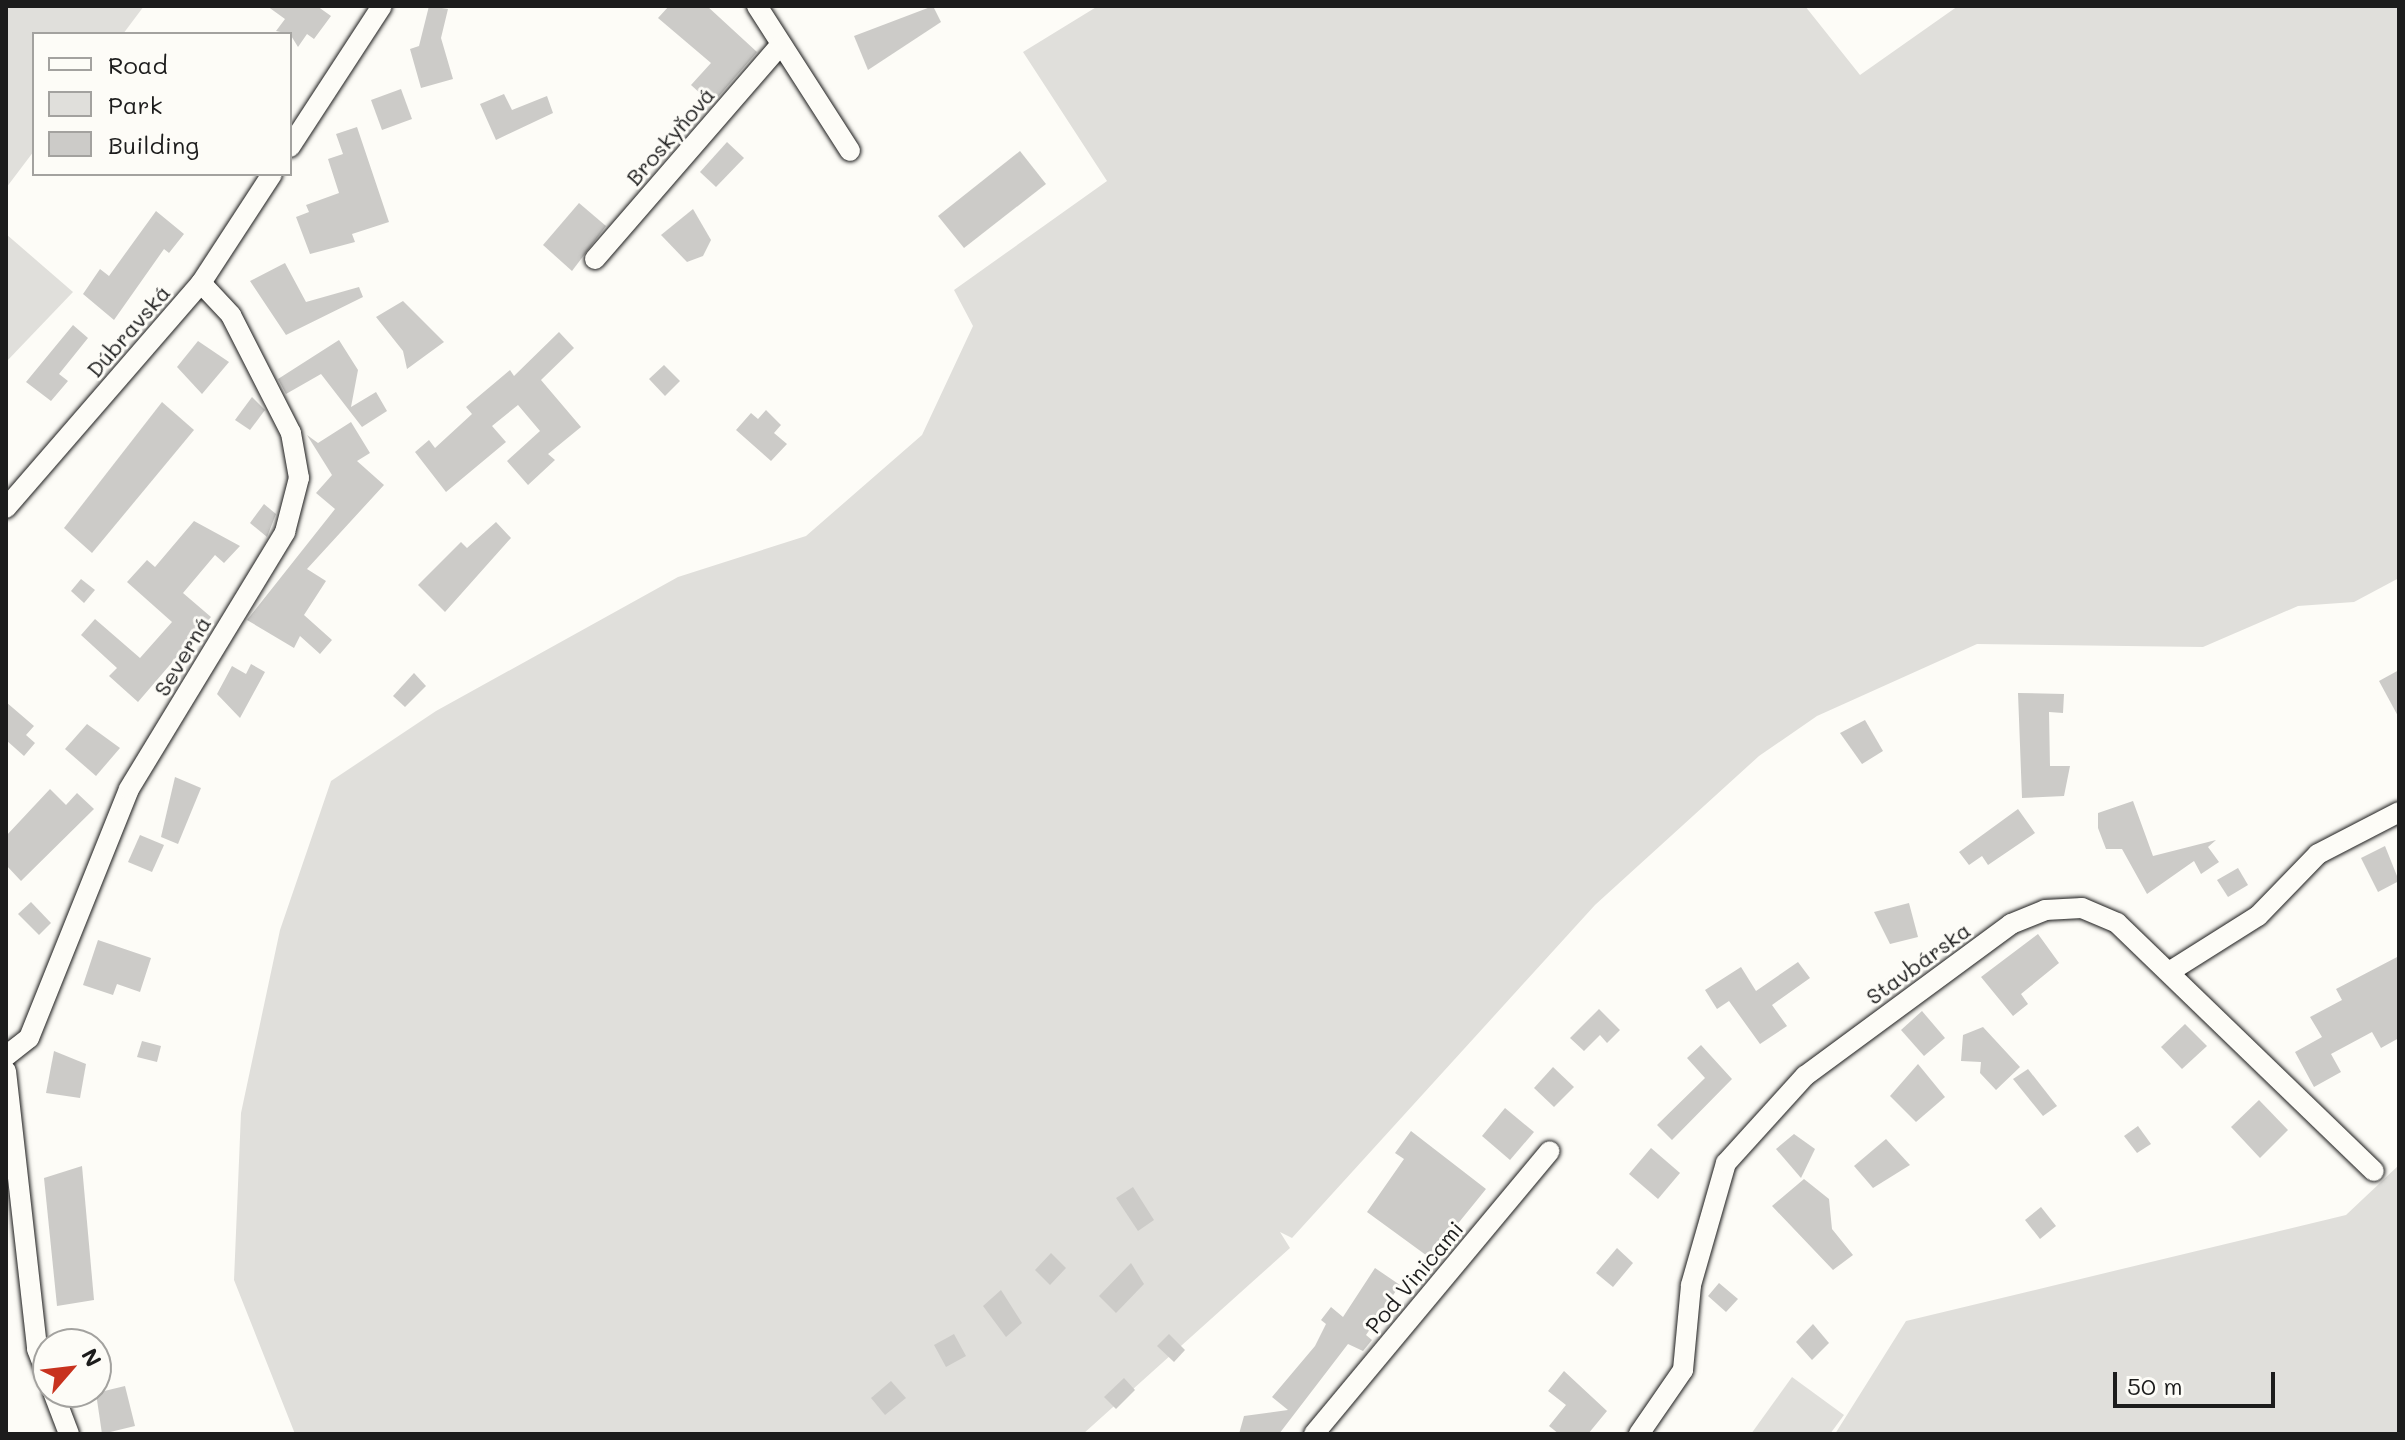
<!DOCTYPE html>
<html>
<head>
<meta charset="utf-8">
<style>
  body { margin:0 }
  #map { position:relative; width:2405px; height:1440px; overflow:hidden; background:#fdfcf7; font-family:Mali,sans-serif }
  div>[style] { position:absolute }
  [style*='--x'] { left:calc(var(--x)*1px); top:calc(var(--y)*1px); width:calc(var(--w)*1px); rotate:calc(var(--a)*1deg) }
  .green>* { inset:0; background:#e0dfdb }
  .building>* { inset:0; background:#cccbc8 }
  .roads { filter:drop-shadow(0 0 2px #1c1c1c) drop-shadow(0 0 2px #1c1c1c) }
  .street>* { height:20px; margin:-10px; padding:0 10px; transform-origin:10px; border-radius:10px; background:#fdfcf7 }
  span { translate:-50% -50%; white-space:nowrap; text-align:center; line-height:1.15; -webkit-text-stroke:6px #fdfcf7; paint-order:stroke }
  .street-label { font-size:22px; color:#1c1c1c }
  .frame { position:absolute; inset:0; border:8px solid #1c1c1c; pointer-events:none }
  .legend { position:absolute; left:32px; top:32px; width:260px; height:144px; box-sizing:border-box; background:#fdfcf7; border:2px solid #a3a29f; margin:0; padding:10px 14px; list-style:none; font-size:24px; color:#1c1c1c }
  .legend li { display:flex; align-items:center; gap:16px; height:40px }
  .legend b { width:40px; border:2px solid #a3a29f }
  .north { position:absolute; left:32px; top:1328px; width:80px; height:80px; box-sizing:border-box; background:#fdfcf7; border:2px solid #a3a29f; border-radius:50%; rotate:62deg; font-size:22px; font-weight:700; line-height:32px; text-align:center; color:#1c1c1c }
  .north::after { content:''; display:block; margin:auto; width:28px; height:36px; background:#c8321e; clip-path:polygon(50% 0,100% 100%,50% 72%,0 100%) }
  .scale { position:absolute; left:2113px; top:1372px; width:162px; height:36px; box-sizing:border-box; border:4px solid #1c1c1c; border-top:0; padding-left:10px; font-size:24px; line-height:28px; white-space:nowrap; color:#1c1c1c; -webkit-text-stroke:6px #fdfcf7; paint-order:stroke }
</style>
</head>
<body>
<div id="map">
  <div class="green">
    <div style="clip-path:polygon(6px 6px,144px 6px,123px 34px,34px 34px,34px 151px,6px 188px)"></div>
    <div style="clip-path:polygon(1098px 6px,1805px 6px,1860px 75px,1958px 6px,2399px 6px,2399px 578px,2354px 602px,2298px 606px,2203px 647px,1977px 644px,1817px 716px,1759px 756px,1595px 905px,1292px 1238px,1280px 1232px,1290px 1248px,1083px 1434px,295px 1434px,234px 1280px,241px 1113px,280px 930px,331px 781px,436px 711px,678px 577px,806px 536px,922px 435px,973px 326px,954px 290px,1107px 181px,1023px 52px)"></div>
    <div style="clip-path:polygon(6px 234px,73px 292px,6px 362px)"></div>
    <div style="clip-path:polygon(2399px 1165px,2399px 1434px,1835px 1434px,1906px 1321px,2346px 1215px)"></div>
    <div style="clip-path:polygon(1792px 1377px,1844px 1415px,1830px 1434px,1751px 1434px)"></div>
  </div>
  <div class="building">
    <div style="clip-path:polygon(267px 6px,317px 6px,331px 16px,314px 39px,307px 34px,298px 47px,290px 34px,276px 31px,285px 19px)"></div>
    <div style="clip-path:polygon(429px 6px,448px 9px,441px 38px,453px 79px,421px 88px,410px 49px,419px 46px)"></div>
    <div style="clip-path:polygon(669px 6px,707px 6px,757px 52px,712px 104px,691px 85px,711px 63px,658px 18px)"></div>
    <div style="clip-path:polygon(933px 6px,941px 22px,868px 70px,854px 36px)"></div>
    <div style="clip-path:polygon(401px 89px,412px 119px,382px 130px,371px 100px)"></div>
    <div style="clip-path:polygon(504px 94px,512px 110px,547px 96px,553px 113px,496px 140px,480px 104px)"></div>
    <div style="clip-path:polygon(357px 127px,389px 222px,352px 234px,355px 242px,310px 254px,296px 217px,309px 212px,306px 205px,339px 193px,328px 159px,343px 154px,336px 134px)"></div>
    <div style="clip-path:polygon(727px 142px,744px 158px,716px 187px,700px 172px)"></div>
    <div style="clip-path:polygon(1020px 151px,1046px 184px,964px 248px,938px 216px)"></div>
    <div style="clip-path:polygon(579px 203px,606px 226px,572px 271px,543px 245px)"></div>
    <div style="clip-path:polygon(693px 209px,711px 240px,703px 256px,687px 262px,661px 235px)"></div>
    <div style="clip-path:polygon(156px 211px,184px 234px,169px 253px,164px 249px,114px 320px,83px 294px,100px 269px,109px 276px)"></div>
    <div style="clip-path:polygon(285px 263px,306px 302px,359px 287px,363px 297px,286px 335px,250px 281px)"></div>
    <div style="clip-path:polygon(403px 301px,444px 342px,407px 369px,403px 351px,376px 317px)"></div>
    <div style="clip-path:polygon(73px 325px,88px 338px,59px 374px,68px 381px,51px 401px,26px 382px)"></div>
    <div style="clip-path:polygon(559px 332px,574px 348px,541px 380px,581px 427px,548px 454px,555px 460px,528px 485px,507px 461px,540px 431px,518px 405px,492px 426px,506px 442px,446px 492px,415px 452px,429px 440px,435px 448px,472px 414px,466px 407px,510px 370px,514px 376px)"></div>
    <div style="clip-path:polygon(339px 340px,358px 370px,351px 407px,376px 392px,387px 411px,362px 427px,321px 374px,286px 394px,278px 379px)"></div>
    <div style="clip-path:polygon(198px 341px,229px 362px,202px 394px,177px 367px)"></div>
    <div style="clip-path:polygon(664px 365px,680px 381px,665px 396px,649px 379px)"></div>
    <div style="clip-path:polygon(252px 397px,265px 410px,250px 430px,235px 420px)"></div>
    <div style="clip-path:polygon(162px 402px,194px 430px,92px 553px,64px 528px)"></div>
    <div style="clip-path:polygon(766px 410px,781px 425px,774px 433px,787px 444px,771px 461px,736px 430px,751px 413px,758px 419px)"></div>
    <div style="clip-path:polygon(351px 422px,370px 453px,357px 461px,384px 485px,307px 569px,326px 581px,304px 615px,332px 640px,320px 654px,300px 636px,294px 648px,247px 620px,335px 509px,316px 493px,332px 475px,307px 435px,318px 443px)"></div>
    <div style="clip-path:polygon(264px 504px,276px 514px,267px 537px,250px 523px)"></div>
    <div style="clip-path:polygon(194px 521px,240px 546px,224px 563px,215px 555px,183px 593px,211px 617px,138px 702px,109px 676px,117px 668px,81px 635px,95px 619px,140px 658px,172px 622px,127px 582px,147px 560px,155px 567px)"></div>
    <div style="clip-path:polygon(496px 522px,511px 538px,445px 612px,418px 585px,461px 542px,467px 548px)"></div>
    <div style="clip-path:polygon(81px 579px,95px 590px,84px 603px,71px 591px)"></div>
    <div style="clip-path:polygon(251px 664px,265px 672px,240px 718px,217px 694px,232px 666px,246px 674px)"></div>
    <div style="clip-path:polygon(2399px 670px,2399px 718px,2379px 681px)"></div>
    <div style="clip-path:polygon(414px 673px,426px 686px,405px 707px,393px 696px)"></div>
    <div style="clip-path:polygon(2018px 693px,2064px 694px,2063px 713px,2049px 712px,2050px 766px,2070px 766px,2064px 796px,2022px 798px)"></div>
    <div style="clip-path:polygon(6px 702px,34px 726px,26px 735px,35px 743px,24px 756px,6px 740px)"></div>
    <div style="clip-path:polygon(1865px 720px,1883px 751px,1862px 764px,1840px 733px)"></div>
    <div style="clip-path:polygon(87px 724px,120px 748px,96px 776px,65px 749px)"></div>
    <div style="clip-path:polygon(175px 777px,201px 788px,178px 844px,161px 837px)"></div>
    <div style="clip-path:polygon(50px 789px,66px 805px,77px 793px,94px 809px,21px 881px,6px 865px,6px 836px)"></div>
    <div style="clip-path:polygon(2133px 801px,2153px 856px,2216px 840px,2208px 847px,2219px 862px,2201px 874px,2194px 861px,2147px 894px,2122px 849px,2106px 849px,2098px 828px,2098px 813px)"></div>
    <div style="clip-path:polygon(2018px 809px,2035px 833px,1988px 865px,1982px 856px,1969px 865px,1959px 852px)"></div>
    <div style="clip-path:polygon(140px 835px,164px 845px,152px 872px,128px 862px)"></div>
    <div style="clip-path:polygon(2385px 846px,2399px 881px,2378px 892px,2361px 858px)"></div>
    <div style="clip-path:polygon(2238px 868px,2248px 885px,2228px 897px,2217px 880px)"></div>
    <div style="clip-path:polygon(31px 902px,51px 923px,39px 935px,18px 914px)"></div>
    <div style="clip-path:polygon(1909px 903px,1918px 937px,1890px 944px,1874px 912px)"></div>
    <div style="clip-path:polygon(2038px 934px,2059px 963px,2021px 994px,2028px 1004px,2013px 1016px,1981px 977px)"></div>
    <div style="clip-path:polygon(98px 940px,151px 958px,140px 992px,117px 984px,113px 995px,83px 985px)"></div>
    <div style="clip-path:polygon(2399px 956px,2399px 1038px,2381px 1048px,2372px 1032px,2331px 1054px,2341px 1072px,2314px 1087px,2295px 1052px,2322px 1037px,2310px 1017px,2342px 1000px,2336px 989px)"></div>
    <div style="clip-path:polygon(1798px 962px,1810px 978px,1772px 1005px,1787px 1026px,1760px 1044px,1729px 1001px,1717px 1009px,1705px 990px,1741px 967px,1756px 991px)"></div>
    <div style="clip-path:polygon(1599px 1009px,1620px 1030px,1607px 1043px,1600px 1035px,1584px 1051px,1570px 1038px)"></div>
    <div style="clip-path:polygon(1922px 1011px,1945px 1038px,1924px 1056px,1901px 1030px)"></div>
    <div style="clip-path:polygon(2185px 1024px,2207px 1046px,2182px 1069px,2161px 1047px)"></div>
    <div style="clip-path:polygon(1983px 1027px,2020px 1067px,1996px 1090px,1980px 1073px,1981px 1062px,1961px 1061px,1963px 1035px)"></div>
    <div style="clip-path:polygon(142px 1041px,161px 1046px,157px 1062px,137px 1057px)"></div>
    <div style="clip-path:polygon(1701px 1045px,1732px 1079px,1672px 1140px,1657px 1125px,1705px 1078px,1687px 1058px)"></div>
    <div style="clip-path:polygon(54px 1051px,86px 1064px,80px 1098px,46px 1093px)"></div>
    <div style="clip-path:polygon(1918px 1064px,1945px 1097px,1916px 1122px,1890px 1096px)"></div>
    <div style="clip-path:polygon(1553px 1067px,1574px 1087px,1554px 1107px,1534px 1088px)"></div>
    <div style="clip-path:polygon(2028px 1069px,2057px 1106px,2043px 1116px,2013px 1079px)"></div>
    <div style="clip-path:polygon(2259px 1100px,2288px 1130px,2260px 1158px,2231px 1127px)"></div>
    <div style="clip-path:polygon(1505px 1108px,1534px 1132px,1510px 1160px,1482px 1136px)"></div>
    <div style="clip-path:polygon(2138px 1126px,2151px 1144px,2137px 1153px,2124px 1136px)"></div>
    <div style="clip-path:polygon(1411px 1131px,1486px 1189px,1430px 1258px,1367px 1212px,1404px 1159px,1395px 1153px)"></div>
    <div style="clip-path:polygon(1794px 1134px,1815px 1149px,1801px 1178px,1776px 1149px)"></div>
    <div style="clip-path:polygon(1886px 1139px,1910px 1165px,1873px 1188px,1854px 1166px)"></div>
    <div style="clip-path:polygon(1651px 1148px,1680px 1173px,1658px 1199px,1629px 1174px)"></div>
    <div style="clip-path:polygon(82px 1166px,94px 1300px,57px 1306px,44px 1178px)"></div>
    <div style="clip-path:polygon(1804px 1179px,1829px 1199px,1832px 1229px,1853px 1255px,1833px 1270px,1772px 1206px)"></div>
    <div style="clip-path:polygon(1133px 1187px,1154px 1220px,1138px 1231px,1116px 1198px)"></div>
    <div style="clip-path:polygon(2041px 1207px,2056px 1226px,2040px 1239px,2025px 1220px)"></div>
    <div style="clip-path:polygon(1617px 1248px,1633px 1263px,1613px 1287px,1596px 1273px)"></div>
    <div style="clip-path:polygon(1051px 1253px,1066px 1268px,1050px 1285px,1035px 1270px)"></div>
    <div style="clip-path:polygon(1131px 1263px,1144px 1284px,1116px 1313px,1099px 1296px)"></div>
    <div style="clip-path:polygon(1375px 1268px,1400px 1285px,1366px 1335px,1372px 1340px,1363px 1351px,1348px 1344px,1279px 1434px,1239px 1434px,1244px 1416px,1288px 1410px,1272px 1397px,1315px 1346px,1326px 1324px,1321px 1320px,1331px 1307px,1343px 1317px)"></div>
    <div style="clip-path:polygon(1719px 1283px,1738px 1299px,1726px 1312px,1708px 1296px)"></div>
    <div style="clip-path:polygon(1001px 1290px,1022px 1323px,1006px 1337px,983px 1306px)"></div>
    <div style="clip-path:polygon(1813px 1324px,1829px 1343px,1812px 1360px,1796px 1342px)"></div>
    <div style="clip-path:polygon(954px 1334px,966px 1356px,946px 1367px,934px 1345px)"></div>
    <div style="clip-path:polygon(1169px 1334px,1185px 1350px,1174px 1362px,1157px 1346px)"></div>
    <div style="clip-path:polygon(1564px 1371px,1607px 1411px,1588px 1434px,1559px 1434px,1549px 1426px,1566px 1405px,1548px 1391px)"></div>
    <div style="clip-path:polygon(1124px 1378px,1135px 1390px,1116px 1409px,1104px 1397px)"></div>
    <div style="clip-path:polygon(891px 1381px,906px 1398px,885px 1415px,871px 1398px)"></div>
    <div style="clip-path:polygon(125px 1386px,135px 1426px,102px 1434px,96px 1393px)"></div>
  </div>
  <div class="roads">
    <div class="street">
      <div style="--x:757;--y:6;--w:172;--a:57.3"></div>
      <div style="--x:290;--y:147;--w:168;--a:-56.9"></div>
      <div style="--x:595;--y:259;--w:284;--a:-49.1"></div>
      <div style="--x:6;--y:508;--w:298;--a:-49.1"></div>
      <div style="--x:201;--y:283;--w:130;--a:-56.9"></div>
      <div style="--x:2169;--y:972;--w:105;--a:-32.2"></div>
      <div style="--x:2258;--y:916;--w:86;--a:-45.9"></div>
      <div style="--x:2318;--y:854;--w:91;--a:-27.4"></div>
      <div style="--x:6;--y:1056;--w:29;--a:-38"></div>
      <div style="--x:29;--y:1038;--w:268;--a:-68.1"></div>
      <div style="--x:129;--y:789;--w:301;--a:-58.7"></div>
      <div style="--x:285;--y:532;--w:56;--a:-75.5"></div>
      <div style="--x:299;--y:478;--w:46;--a:-100.1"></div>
      <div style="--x:291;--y:433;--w:132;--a:-117"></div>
      <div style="--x:231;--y:315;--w:44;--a:-133.2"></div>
      <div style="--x:6;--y:1071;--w:280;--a:83.6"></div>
      <div style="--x:37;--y:1349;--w:31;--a:69"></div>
      <div style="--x:53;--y:1392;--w:45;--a:69.1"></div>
      <div style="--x:1314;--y:1434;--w:368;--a:-50.2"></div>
      <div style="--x:1639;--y:1434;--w:78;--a:-55.5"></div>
      <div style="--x:1683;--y:1370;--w:85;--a:-84.6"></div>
      <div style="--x:1691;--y:1285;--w:127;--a:-74"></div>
      <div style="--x:1726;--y:1163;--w:118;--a:-47.8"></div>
      <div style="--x:1805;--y:1076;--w:256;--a:-36.4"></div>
      <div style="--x:2011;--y:924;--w:37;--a:-22"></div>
      <div style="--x:2045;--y:910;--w:37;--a:-3"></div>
      <div style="--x:2082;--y:908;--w:38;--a:23"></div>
      <div style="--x:2117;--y:923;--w:357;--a:44"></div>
    </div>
  </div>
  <div class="street-label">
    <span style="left:670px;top:136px;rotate:-49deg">Broskyňová</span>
    <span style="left:128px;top:331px;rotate:-49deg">Dúbravská</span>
    <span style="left:182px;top:656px;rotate:-59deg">Severná</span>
    <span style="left:1918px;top:963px;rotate:-36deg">Stavbárska</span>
    <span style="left:1414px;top:1277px;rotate:-50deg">Pod Vinicami</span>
  </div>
  <div class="frame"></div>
  <ul class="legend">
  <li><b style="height:10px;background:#fdfcf7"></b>Road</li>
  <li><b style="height:22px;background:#e0dfdb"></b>Park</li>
  <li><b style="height:22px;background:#cccbc8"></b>Building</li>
  </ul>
  <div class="north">N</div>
  <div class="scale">50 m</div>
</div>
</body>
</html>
